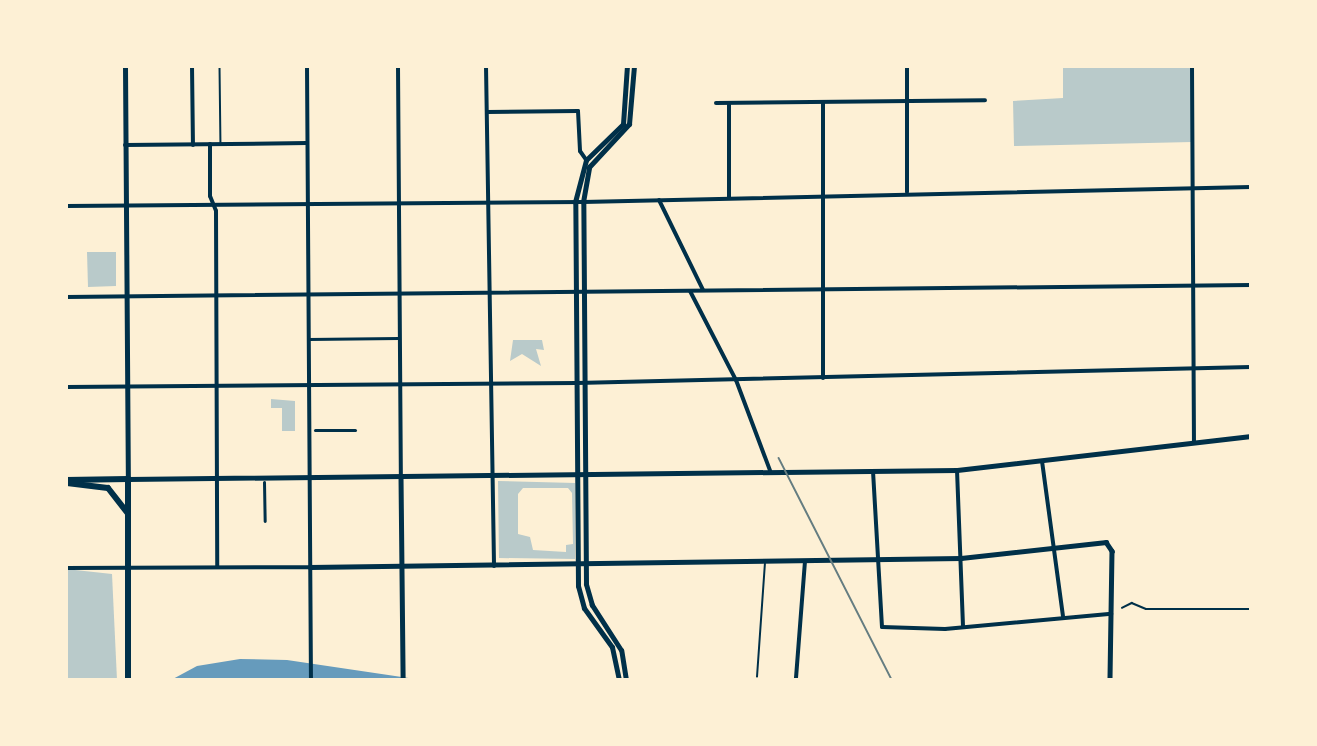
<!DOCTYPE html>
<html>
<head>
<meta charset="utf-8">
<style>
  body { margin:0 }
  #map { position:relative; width:1317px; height:746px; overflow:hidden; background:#fdf0d5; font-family:Montserrat,sans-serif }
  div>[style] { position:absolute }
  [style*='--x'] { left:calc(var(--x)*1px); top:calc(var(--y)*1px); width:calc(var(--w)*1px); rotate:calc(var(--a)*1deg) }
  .green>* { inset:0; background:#b9caca }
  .water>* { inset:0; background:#669bbc }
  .service>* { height:1.5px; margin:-0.75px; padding:0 0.75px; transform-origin:0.75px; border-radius:0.75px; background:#003049 }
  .pedestrian>* { height:3px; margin:-1.5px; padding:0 1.5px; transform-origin:1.5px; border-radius:1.5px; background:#003049 }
  .minor>* { height:4px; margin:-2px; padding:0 2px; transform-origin:2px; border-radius:2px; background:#003049 }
  .tertiary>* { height:4.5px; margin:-2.25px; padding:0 2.25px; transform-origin:2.25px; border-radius:2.25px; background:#003049 }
  .secondary>* { height:5px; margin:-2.5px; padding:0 2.5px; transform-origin:2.5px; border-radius:2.5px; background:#003049 }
  .primary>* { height:6px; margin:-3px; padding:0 3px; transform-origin:3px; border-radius:3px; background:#003049 }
  .rail>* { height:1.5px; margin:-0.75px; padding:0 0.75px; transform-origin:0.75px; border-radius:0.75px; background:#657d81 }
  span { translate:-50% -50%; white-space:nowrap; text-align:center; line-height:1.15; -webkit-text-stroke:6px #fdf0d5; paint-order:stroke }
  .frame { position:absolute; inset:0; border:68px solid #fdf0d5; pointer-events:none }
</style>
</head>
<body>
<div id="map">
  <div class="green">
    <div style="clip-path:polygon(1063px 66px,1192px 66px,1192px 142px,1014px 146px,1013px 101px,1063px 98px)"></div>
    <div style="clip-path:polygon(87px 252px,116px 252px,116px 286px,88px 287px)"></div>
    <div style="clip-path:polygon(513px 340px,542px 340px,544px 350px,536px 349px,541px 366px,522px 354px,510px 361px)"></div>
    <div style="clip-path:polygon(271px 399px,295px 401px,295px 431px,282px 431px,282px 408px,271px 408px)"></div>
    <div style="clip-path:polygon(evenodd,498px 481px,575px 483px,575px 559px,499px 558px,498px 481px,523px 488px,568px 488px,572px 493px,573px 544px,566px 545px,566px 552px,533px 550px,530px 537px,518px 534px,518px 494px,523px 488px)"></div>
    <div style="clip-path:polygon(66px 569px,112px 574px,117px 680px,66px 680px)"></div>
  </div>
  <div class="water">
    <div style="clip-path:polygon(240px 659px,287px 660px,422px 680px,171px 680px,197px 666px)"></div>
  </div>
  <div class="service">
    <div style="--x:220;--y:66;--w:77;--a:89.3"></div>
    <div style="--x:1122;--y:608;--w:11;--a:-27"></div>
    <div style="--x:1132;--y:603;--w:15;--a:23"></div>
    <div style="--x:1146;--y:609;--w:105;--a:0"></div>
    <div style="--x:757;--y:677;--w:113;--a:-86"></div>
  </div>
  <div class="pedestrian">
    <div style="--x:308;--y:339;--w:91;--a:-0.6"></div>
    <div style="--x:315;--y:430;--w:40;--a:0"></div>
    <div style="--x:264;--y:482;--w:39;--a:89"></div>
  </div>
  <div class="minor">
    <div style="--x:192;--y:66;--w:79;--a:89.3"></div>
    <div style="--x:307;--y:66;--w:614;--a:89.63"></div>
    <div style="--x:398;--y:66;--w:410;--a:89.6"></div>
    <div style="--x:486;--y:66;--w:500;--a:89.08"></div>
    <div style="--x:1192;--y:66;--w:377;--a:89.7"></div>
    <div style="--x:823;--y:102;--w:276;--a:90"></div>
    <div style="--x:716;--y:103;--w:269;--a:-0.6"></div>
    <div style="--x:729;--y:103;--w:94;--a:90"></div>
    <div style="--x:487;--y:112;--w:91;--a:-0.6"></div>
    <div style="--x:578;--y:111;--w:40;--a:87.1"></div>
    <div style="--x:580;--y:151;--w:12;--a:55"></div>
    <div style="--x:210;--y:144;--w:52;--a:90"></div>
    <div style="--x:210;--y:196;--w:16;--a:68"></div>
    <div style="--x:216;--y:211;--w:356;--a:89.8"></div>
    <div style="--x:125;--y:145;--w:182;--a:-0.6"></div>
    <div style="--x:907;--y:192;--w:126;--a:-90"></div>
    <div style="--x:659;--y:200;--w:100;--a:63.9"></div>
    <div style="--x:66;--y:206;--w:517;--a:-0.44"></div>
    <div style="--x:583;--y:202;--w:668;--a:-1.29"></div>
    <div style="--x:690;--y:291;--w:100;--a:62.7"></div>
    <div style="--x:736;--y:380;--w:99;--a:69.4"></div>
    <div style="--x:66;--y:297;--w:1185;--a:-0.58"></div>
    <div style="--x:66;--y:387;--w:511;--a:-0.45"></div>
    <div style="--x:577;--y:383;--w:674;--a:-1.36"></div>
    <div style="--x:1042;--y:461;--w:157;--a:82.3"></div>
    <div style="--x:957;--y:470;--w:157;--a:87.8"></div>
    <div style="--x:873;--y:471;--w:156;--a:86.7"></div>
    <div style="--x:882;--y:627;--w:63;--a:1.8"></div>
    <div style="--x:945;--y:629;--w:167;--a:-5.2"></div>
    <div style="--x:66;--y:568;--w:244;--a:-0.2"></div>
    <div style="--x:796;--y:678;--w:116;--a:-85.6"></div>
  </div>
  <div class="tertiary">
    <div style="--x:401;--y:476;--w:204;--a:89.4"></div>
    <div style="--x:310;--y:567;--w:651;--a:-0.79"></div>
    <div style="--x:961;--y:558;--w:146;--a:-6.3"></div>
    <div style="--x:1106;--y:542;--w:11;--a:56"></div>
    <div style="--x:1112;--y:551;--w:129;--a:90.9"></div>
  </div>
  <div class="secondary">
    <div style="--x:125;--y:66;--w:413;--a:89.6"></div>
    <div style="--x:128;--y:479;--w:829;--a:-0.62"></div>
    <div style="--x:957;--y:470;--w:296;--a:-6.6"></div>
    <div style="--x:619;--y:680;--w:34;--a:-102"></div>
    <div style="--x:612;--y:647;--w:48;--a:-125.7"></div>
    <div style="--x:584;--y:608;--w:23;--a:-105"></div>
    <div style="--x:578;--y:586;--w:384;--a:-90.4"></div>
    <div style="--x:575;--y:202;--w:43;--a:-75.3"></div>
    <div style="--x:586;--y:160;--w:52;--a:-44.2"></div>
    <div style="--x:623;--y:124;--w:58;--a:-86.1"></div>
    <div style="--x:626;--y:680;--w:30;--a:-99"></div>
    <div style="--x:621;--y:650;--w:54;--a:-122.8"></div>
    <div style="--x:592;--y:605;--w:22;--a:-106"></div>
    <div style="--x:586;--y:584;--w:382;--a:-90.4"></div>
    <div style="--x:583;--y:202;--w:36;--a:-80"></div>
    <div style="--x:589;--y:167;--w:59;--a:-47.1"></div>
    <div style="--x:629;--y:124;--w:58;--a:-85.1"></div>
  </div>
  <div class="primary">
    <div style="--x:66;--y:480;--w:62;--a:-0.9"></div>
    <div style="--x:128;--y:479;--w:201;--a:90"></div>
    <div style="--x:67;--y:483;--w:41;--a:7"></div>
    <div style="--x:108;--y:488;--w:31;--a:52"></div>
  </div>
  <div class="rail">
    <div style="--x:779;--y:458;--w:249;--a:63"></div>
  </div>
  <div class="frame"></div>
</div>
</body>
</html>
